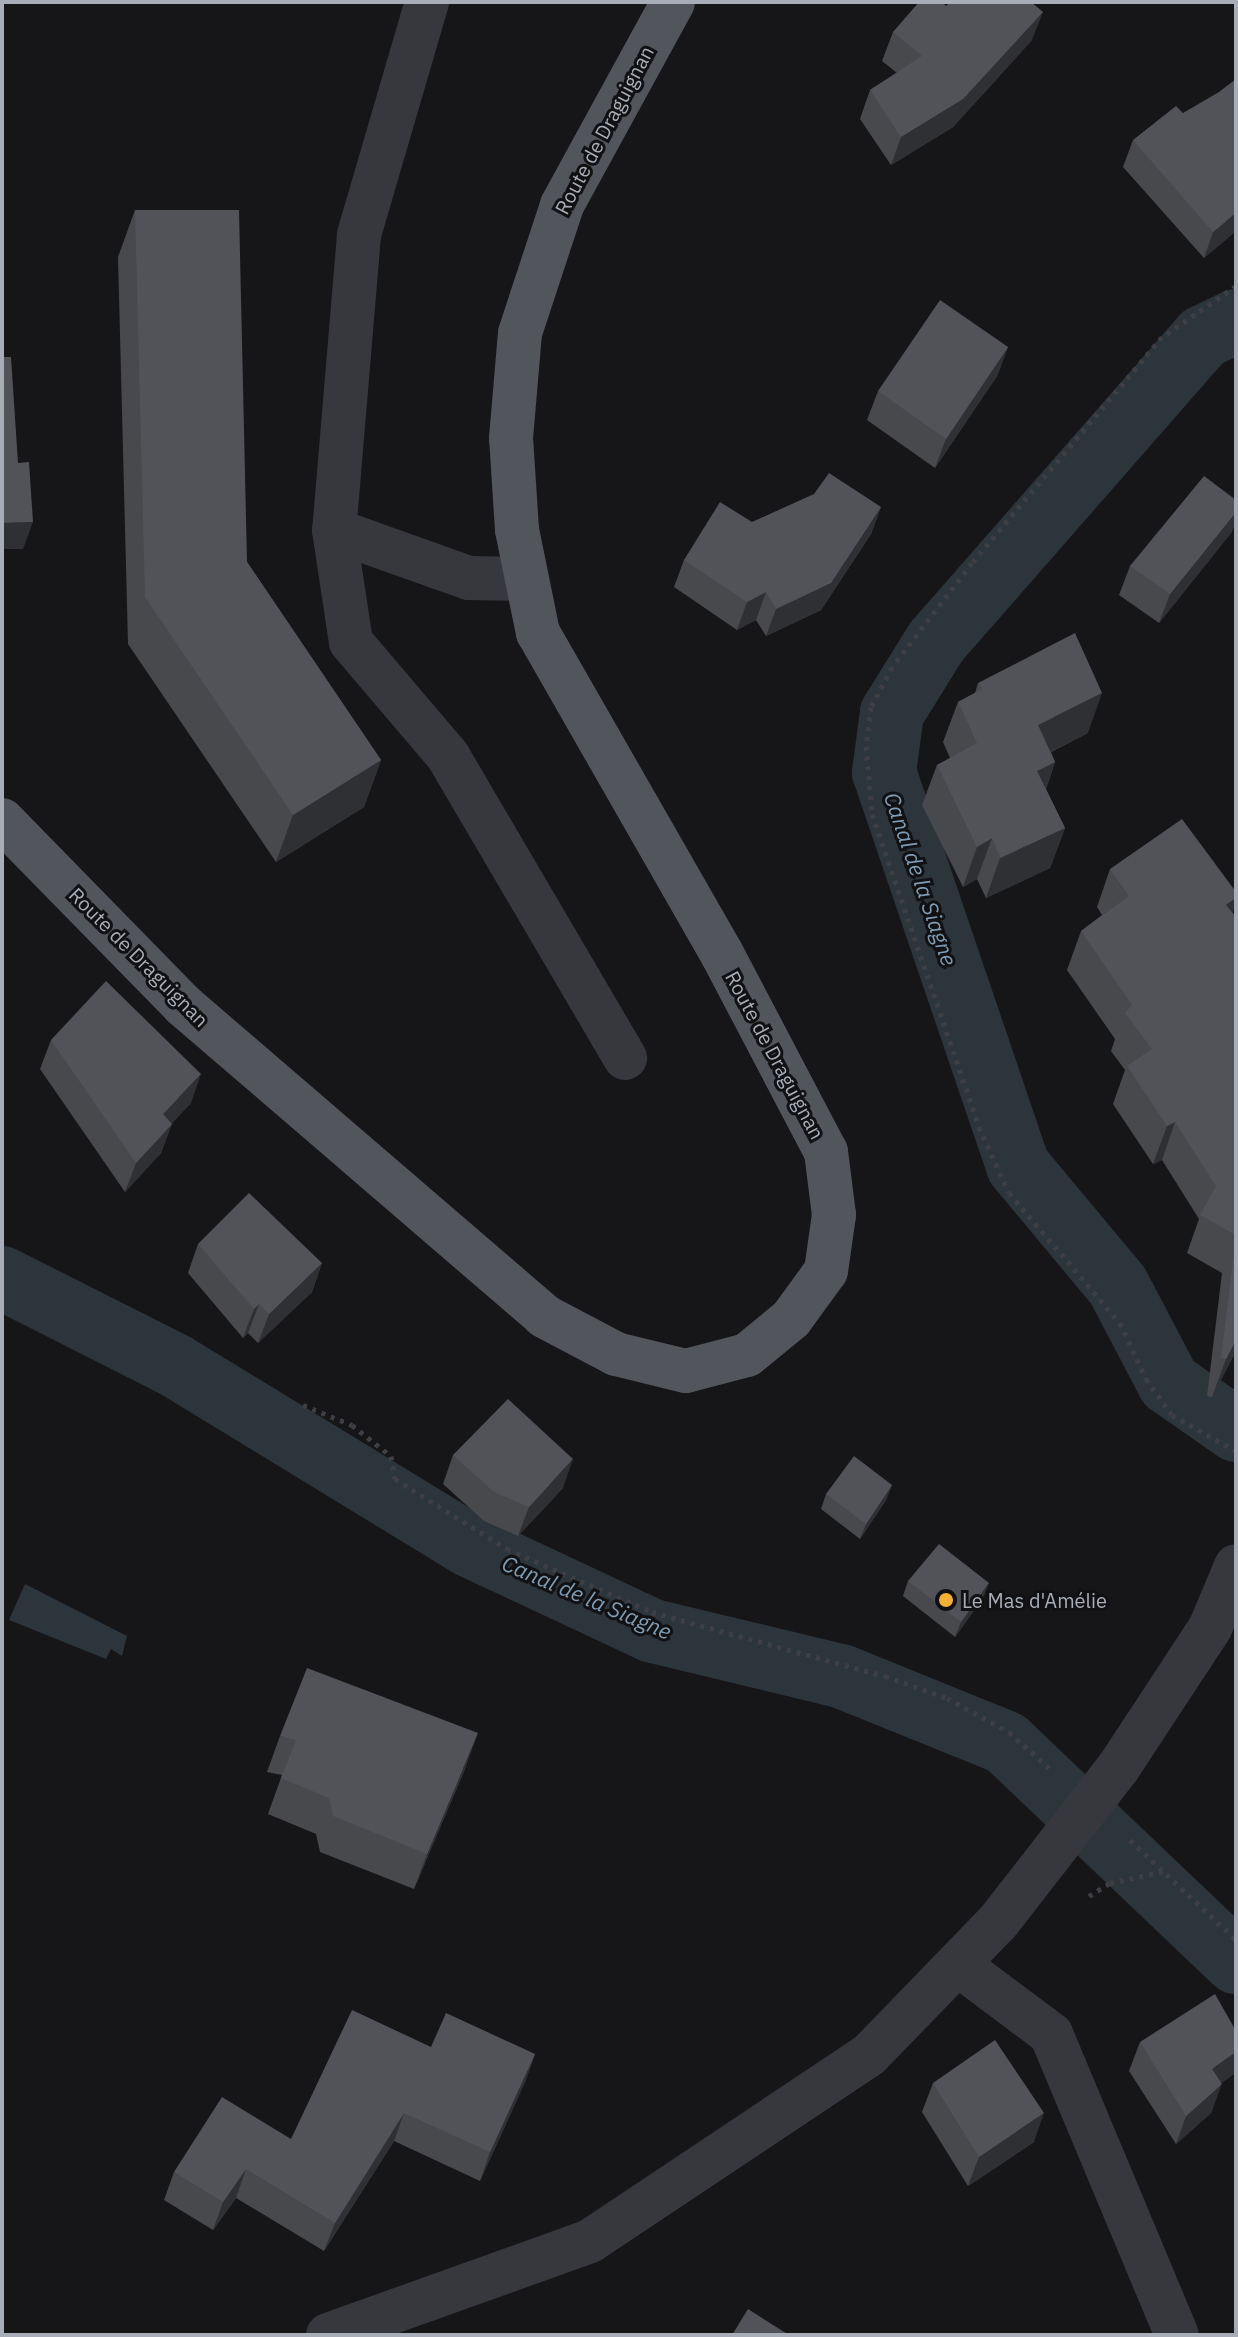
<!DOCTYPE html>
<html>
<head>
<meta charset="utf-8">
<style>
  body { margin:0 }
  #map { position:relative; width:1238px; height:2337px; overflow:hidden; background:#161618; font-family:"IBM Plex Sans",sans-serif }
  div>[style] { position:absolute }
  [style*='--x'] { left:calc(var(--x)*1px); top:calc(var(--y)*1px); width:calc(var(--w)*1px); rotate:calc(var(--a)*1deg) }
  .water>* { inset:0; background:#2c353c }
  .canal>* { height:64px; margin:-32px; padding:0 32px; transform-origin:32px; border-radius:32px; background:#2c353c }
  .path>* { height:5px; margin-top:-2.5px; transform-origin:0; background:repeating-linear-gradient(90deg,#3d3f44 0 4px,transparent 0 10px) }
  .minor>* { height:44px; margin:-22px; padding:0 22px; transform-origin:22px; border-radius:22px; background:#37383d }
  .major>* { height:44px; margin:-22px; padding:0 22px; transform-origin:22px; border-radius:22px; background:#53555c }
  .minor-bridge>* { height:44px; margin:-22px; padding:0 22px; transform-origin:22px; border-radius:22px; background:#37383d }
  .wall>* { inset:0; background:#47494d }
  .shaded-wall>* { inset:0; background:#2f3033 }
  .building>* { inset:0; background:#525359 }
  .dots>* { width:22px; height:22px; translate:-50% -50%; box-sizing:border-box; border:4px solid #111113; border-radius:50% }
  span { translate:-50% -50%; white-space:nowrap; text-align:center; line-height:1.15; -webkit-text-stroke:6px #111113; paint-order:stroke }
  .street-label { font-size:20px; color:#a8adb8 }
  .poi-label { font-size:20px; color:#a8adb8 }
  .left { translate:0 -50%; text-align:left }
  .water-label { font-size:22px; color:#7f9bb3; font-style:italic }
  .frame { position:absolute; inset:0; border:4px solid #a8adb8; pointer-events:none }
</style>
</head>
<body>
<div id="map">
  <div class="water">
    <div style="clip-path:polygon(25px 1584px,127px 1636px,122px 1656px,111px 1649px,106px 1659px,9px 1620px)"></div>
  </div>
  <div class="canal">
    <div style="--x:1236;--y:321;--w:37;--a:154"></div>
    <div style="--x:1203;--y:337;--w:405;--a:131.2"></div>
    <div style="--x:936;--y:642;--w:84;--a:121.8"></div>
    <div style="--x:892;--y:713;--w:60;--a:97.7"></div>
    <div style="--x:884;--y:772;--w:416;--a:71.2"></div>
    <div style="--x:1018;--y:1166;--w:156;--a:50.2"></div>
    <div style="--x:1118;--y:1286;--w:110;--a:62.3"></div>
    <div style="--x:1169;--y:1383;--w:82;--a:35"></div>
    <div style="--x:2;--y:1278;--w:195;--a:26.8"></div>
    <div style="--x:176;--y:1366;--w:343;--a:31.4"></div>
    <div style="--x:469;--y:1545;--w:203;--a:25.1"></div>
    <div style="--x:653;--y:1631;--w:193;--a:13.5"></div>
    <div style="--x:841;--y:1676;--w:178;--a:22.1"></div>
    <div style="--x:1006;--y:1743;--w:318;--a:43.6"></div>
  </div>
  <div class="path">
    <div style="--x:1236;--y:286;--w:90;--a:145.4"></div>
    <div style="--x:1162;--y:337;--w:295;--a:130.1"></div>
    <div style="--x:972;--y:563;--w:131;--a:127.6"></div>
    <div style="--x:892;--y:667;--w:45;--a:117.7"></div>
    <div style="--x:871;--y:707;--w:39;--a:97"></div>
    <div style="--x:866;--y:746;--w:68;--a:85"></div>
    <div style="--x:872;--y:814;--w:331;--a:71.1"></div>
    <div style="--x:979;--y:1127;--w:72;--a:65.6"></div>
    <div style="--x:1009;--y:1193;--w:171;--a:49.5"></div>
    <div style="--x:1120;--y:1323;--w:62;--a:65.1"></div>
    <div style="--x:1146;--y:1379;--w:44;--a:54.2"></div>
    <div style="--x:1172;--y:1415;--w:73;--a:29.4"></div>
    <div style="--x:303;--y:1405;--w:53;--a:22.2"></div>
    <div style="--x:352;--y:1425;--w:50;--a:38.5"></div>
    <div style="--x:391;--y:1456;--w:23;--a:80"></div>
    <div style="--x:395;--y:1479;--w:132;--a:32"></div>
    <div style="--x:507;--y:1549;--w:158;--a:23.5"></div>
    <div style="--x:652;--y:1612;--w:242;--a:15.4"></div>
    <div style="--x:885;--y:1676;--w:66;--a:19.5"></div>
    <div style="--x:947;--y:1698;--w:71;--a:28.7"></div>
    <div style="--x:1009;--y:1732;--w:57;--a:42.1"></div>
    <div style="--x:1130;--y:1840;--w:146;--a:43.3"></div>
    <div style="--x:1089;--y:1896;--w:25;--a:-32"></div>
    <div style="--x:1110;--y:1883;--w:56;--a:-12.3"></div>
  </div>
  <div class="minor">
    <div style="--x:427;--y:2;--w:243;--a:106.3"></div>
    <div style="--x:359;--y:235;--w:296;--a:94.8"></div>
    <div style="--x:334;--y:530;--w:143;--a:19.6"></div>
    <div style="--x:469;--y:578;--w:58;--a:1"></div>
    <div style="--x:334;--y:530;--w:113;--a:81.4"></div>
    <div style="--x:351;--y:642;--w:150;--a:49.6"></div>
    <div style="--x:448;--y:756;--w:350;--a:59.6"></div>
    <div style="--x:960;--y:1966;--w:114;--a:36.8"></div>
    <div style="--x:1051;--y:2034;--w:326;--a:67.3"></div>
    <div style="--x:328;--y:2335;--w:278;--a:-19.7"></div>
    <div style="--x:590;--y:2241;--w:335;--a:-33.7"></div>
    <div style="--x:869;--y:2055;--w:185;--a:-45.9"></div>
  </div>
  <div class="major">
    <div style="--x:2;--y:820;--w:259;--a:45.6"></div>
    <div style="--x:183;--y:1005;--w:476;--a:40.7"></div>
    <div style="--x:544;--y:1316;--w:81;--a:27.8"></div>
    <div style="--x:616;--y:1354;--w:72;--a:13.7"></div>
    <div style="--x:686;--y:1371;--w:63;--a:-14.7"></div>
    <div style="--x:747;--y:1355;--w:57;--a:-39.3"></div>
    <div style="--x:791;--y:1319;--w:59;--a:-53.9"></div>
    <div style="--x:826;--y:1271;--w:57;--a:-81.9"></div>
    <div style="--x:834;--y:1215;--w:64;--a:-97.2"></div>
    <div style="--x:826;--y:1152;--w:224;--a:-117.7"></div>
    <div style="--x:722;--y:954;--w:370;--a:-119.8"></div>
    <div style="--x:538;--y:633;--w:105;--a:-101.5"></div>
    <div style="--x:517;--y:530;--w:92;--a:-93.7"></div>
    <div style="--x:511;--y:438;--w:105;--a:-85.1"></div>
    <div style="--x:520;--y:333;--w:135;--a:-71.8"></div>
    <div style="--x:562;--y:205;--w:231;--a:-61.3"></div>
  </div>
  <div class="minor-bridge">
    <div style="--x:998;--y:1922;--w:195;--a:-52.1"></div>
    <div style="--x:1118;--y:1768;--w:168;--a:-56.7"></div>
    <div style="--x:1210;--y:1628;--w:67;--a:-67.2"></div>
  </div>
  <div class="wall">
    <div style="clip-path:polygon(946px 6px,1032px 40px,953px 127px,891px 165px,860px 119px,870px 90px,897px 73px,882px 61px,893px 32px)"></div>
    <div style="clip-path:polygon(1133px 140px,1236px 231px,1204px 258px,1123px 167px)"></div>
    <div style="clip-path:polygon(135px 210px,247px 562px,381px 760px,364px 807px,276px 862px,128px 644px,118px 257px)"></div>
    <div style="clip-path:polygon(1008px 347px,997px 376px,935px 468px,867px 420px,878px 391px)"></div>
    <div style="clip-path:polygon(1236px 500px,1236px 521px,1231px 533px,1159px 623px,1119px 595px,1130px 566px)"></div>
    <div style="clip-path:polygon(881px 507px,871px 534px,821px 610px,766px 636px,756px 620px,737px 630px,674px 587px,684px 560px,752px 522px)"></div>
    <div style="clip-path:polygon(978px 683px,1088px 733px,1051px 752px,1055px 762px,1046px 789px,1065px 828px,1050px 868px,986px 898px,977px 879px,963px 887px,922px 805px,937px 765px,950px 758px,943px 742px,958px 702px,975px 693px)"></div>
    <div style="clip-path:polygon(1110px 869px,1232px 913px,1236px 917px,1236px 1351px,1212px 1397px,1207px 1396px,1222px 1273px,1187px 1253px,1199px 1219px,1162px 1160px,1153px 1164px,1113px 1104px,1125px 1070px,1111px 1051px,1115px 1039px,1067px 970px,1081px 931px,1102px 915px,1097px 907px)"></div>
    <div style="clip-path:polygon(51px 1040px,191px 1103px,172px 1123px,161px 1153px,125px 1192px,40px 1069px)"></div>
    <div style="clip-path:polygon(198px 1244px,322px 1263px,312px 1292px,258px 1343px,248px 1333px,243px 1338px,188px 1273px)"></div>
    <div style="clip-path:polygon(453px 1455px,563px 1488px,518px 1536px,484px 1521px,443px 1484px)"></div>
    <div style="clip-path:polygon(892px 1485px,886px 1500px,860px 1539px,821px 1509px,826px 1494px)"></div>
    <div style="clip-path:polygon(908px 1581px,983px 1598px,955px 1637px,903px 1596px)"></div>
    <div style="clip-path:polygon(280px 1736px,465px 1769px,414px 1889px,320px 1852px,316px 1834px,268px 1814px,282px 1775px,267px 1772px)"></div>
    <div style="clip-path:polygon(1140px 2042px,1234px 2074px,1221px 2083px,1211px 2113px,1176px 2144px,1129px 2071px)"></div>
    <div style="clip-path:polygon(431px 2047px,535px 2054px,525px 2082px,480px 2181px,394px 2141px,324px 2251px,236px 2198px,213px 2230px,164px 2200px,174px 2172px,291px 2139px)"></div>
    <div style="clip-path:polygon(933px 2083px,1034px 2142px,968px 2186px,922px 2112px)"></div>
  </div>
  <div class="shaded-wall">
    <div style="clip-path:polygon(1043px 12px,1032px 40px,953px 127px,891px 165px,901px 137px)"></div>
    <div style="clip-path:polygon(1236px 213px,1236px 231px,1204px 258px,1213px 232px)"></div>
    <div style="clip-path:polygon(1008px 347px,997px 376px,935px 468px,946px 439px)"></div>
    <div style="clip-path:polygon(881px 507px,871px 534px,821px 610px,766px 636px,776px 609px)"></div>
    <div style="clip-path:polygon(1236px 512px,1236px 521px,1231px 533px,1159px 623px,1170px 594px)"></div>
    <div style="clip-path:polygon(33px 522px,23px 549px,2px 549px,2px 523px)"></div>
    <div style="clip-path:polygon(766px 592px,756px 620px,737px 630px,747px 602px)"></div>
    <div style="clip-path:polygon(1102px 693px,1088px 733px,1023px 765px,1038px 725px)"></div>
    <div style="clip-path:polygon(381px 760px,364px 807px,276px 862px,293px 815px)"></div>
    <div style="clip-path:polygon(1055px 762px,1041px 802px,1037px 771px)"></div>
    <div style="clip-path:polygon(1065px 828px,1050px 868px,986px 898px,1000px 858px)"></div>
    <div style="clip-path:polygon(992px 838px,977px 879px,963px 887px,977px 847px)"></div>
    <div style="clip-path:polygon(1236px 898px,1236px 903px,1225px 934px,1226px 905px)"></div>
    <div style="clip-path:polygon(201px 1074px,191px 1103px,152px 1143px,163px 1114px)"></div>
    <div style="clip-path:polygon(1175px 1122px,1162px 1160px,1153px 1164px,1167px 1126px)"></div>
    <div style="clip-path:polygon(172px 1124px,161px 1153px,125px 1192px,136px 1163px)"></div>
    <div style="clip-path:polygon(322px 1263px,312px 1292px,258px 1343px,269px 1314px)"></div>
    <div style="clip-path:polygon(259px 1304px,248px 1333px,243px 1338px,254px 1309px)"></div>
    <div style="clip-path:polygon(1236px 1340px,1236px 1351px,1212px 1397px,1226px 1359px)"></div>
    <div style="clip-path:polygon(573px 1459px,563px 1488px,518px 1536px,529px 1507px)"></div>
    <div style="clip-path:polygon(892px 1485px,886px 1500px,860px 1539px,866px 1524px)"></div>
    <div style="clip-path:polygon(989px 1583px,983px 1598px,955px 1637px,961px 1622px)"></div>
    <div style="clip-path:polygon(478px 1733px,465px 1769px,414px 1889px,427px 1854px)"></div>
    <div style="clip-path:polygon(1236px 2052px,1236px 2069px,1234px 2074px,1201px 2098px,1212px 2069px)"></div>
    <div style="clip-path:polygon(535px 2054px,525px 2082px,480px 2181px,490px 2152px)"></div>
    <div style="clip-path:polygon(1222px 2084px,1211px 2113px,1176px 2144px,1186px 2116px)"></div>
    <div style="clip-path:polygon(404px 2113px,394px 2141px,324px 2251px,335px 2223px)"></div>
    <div style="clip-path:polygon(1044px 2113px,1034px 2142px,968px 2186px,979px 2157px)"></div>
    <div style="clip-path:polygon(246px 2169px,236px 2198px,213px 2230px,223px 2202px)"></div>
  </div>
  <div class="building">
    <div style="clip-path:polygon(919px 2px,942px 2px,946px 6px,950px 2px,1031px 2px,1043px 12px,963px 99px,901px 137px,870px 90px,922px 56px,893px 32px)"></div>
    <div style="clip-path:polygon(1236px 79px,1236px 213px,1213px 232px,1133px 140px,1176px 106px,1183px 113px,1219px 92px)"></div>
    <div style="clip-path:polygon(135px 210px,239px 210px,247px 562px,381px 760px,293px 815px,145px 597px)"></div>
    <div style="clip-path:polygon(940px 300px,1008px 347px,946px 439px,878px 391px)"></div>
    <div style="clip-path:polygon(2px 357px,11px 357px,18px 463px,29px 462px,33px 522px,2px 523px)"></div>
    <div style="clip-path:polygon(829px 473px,881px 507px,831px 583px,776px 609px,766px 592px,747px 602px,684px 560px,720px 502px,752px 522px,814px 494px)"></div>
    <div style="clip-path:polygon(1204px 476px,1236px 500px,1236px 512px,1170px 594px,1130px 566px)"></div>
    <div style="clip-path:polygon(1075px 633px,1102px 693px,1038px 725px,1055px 762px,1037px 771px,1065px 828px,1000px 858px,992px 838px,977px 847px,937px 765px,977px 743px,958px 702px,982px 689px,978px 683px)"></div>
    <div style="clip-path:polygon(1182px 819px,1236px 892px,1236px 898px,1226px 905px,1236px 917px,1236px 1235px,1200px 1215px,1216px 1186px,1175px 1122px,1167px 1126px,1127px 1066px,1152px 1049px,1125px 1013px,1132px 1005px,1081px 931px,1129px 896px,1110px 869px)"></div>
    <div style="clip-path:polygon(106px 981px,201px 1074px,163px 1114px,172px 1124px,136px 1163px,51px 1040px)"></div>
    <div style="clip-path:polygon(249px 1193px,322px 1263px,269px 1314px,259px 1304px,254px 1309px,198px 1244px)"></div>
    <div style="clip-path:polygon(1236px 1237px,1236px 1340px,1226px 1359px,1221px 1358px)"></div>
    <div style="clip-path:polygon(508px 1399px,573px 1459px,529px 1507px,494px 1492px,453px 1455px)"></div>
    <div style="clip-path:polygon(854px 1456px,892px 1485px,866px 1524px,826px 1494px)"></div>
    <div style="clip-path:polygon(939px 1544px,989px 1583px,961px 1622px,908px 1581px)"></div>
    <div style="clip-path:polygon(307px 1668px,478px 1733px,427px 1854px,333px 1816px,329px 1798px,281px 1778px,296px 1740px,280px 1736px)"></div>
    <div style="clip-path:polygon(1215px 1994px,1236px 2031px,1236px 2052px,1212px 2069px,1222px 2084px,1186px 2116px,1140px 2042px)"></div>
    <div style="clip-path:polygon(352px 2010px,431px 2047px,446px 2013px,535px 2054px,490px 2152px,404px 2113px,335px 2223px,246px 2169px,223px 2202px,174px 2172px,222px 2097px,291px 2139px)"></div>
    <div style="clip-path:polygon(995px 2040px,1044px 2113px,979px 2157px,933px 2083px)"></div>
    <div style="clip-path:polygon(748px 2309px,789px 2335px,732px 2335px)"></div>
  </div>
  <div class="dots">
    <div style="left:946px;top:1600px;background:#f2b134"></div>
  </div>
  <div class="street-label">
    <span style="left:604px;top:130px;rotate:-62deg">Route de Draguignan</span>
    <span style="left:139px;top:957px;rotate:45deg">Route de Draguignan</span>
    <span style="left:775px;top:1055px;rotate:62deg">Route de Draguignan</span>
  </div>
  <div class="poi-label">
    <span class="left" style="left:962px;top:1600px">Le Mas d'Amélie</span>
  </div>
  <div class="water-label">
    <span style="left:921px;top:879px;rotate:71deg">Canal de la Siagne</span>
    <span style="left:587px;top:1597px;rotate:23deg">Canal de la Siagne</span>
  </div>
  <div class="frame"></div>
</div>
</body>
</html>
